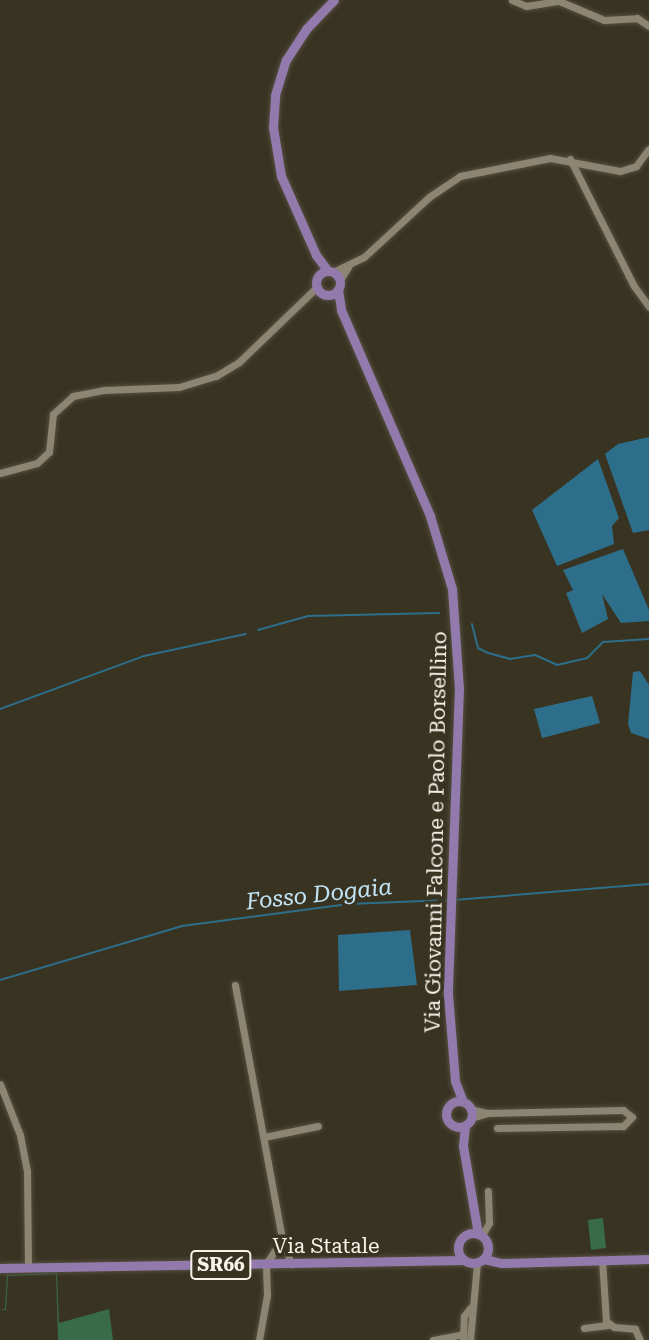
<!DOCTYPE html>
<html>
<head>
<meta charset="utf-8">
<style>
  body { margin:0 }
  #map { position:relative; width:649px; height:1340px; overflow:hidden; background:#393322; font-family:"Roboto Serif",serif }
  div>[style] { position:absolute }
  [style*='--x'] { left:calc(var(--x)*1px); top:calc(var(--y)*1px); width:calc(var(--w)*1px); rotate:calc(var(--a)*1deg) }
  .green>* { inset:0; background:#386b48 }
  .water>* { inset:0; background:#2d6f8a }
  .stream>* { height:2px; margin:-1px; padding:0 1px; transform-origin:1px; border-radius:1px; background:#2d6f8a }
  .roads { filter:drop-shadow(0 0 2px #544f40) drop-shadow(0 0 2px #544f40) }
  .minor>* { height:7px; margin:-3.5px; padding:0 3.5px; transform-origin:3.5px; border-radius:3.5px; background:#8c8571 }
  .major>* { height:9px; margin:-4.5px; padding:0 4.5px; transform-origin:4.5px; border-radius:4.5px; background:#937aac }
  .major>.ring { margin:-4.5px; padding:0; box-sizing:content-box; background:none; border:9px solid #937aac; border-radius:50% }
  span { translate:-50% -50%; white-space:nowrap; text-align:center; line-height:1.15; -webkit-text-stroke:7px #393322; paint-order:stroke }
  .shield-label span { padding:2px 5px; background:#393322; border:2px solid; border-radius:5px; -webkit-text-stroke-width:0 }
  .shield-label { font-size:19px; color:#f7f3e9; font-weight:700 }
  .street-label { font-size:21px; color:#f7f3e9 }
  .water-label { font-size:23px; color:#c2e5f6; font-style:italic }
</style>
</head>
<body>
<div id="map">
  <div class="green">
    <div style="clip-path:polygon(603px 1218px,606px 1248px,591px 1250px,588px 1220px)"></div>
    <div style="clip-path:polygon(57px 1273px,59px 1323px,109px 1309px,113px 1340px,58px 1340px,56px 1274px,8px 1276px,6px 1310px,0 1310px,5px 1309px,7px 1275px)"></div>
  </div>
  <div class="water">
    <div style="clip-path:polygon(649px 437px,649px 530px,633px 533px,605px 454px,618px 444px)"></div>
    <div style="clip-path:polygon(598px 459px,619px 518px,612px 526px,614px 544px,557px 566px,532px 510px)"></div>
    <div style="clip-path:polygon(623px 549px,649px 610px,649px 621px,621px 623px,602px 594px,608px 619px,582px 633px,566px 593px,573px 590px,563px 570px)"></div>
    <div style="clip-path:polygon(640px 671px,649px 685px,649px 739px,631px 733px,628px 724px,633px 672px)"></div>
    <div style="clip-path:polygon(592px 696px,600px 723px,542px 738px,534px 709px)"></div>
    <div style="clip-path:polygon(410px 930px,417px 985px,339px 991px,338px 935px)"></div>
  </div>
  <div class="stream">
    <div style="--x:472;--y:624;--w:25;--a:76"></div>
    <div style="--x:478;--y:648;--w:11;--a:27"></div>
    <div style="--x:488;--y:653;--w:23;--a:15"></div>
    <div style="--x:510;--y:659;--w:25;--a:-9"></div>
    <div style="--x:535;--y:655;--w:24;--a:24"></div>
    <div style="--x:557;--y:665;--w:31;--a:-13"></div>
    <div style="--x:587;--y:658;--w:23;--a:-45"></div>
    <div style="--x:603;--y:642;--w:46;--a:-3.7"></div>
    <div style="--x:258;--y:630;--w:52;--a:-15.6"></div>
    <div style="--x:308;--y:616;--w:131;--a:-1.3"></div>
    <div style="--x:0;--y:709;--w:153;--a:-20.2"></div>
    <div style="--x:144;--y:656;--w:104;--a:-12.2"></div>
    <div style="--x:454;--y:900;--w:196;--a:-4.7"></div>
    <div style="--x:0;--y:980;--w:190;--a:-16.5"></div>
    <div style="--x:182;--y:926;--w:168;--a:-7.5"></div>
    <div style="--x:349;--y:904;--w:99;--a:-2.3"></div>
  </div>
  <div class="roads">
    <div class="minor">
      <div style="--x:512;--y:0;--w:15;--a:23"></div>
      <div style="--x:526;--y:6;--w:33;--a:-9"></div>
      <div style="--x:559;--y:1;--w:49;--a:22.9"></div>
      <div style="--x:604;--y:20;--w:33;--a:-3"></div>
      <div style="--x:637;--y:18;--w:14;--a:34"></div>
      <div style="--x:570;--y:159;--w:142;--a:63.3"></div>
      <div style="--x:634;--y:286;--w:26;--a:54"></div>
      <div style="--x:333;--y:272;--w:34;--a:-26"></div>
      <div style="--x:364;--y:257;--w:88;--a:-42.7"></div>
      <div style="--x:429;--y:197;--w:37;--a:-34"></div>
      <div style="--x:460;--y:176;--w:92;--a:-11.3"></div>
      <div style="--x:550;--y:158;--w:71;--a:10.5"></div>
      <div style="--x:620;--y:171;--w:17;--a:-17"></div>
      <div style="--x:636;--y:166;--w:21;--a:-53"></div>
      <div style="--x:340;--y:280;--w:15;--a:-58"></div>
      <div style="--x:0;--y:473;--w:38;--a:-15"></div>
      <div style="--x:37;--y:463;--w:16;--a:-43"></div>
      <div style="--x:49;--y:452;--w:38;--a:-84"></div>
      <div style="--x:53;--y:414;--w:27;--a:-42"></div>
      <div style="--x:73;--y:396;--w:32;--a:-11"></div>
      <div style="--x:104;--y:390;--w:75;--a:-2.3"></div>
      <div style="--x:179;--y:387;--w:39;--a:-17"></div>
      <div style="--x:216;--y:376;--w:27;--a:-31"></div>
      <div style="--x:239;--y:362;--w:108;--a:-43.9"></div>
      <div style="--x:235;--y:985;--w:258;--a:79.5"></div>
      <div style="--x:282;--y:1239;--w:27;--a:70"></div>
      <div style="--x:0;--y:1084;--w:55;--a:68.6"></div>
      <div style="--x:20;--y:1135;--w:37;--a:79"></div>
      <div style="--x:27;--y:1171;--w:97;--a:89.4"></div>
      <div style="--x:470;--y:1109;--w:17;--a:13"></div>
      <div style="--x:487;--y:1113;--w:136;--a:-1.3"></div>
      <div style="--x:623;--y:1110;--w:11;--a:38"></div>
      <div style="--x:632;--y:1117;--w:13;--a:135"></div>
      <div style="--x:623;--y:1126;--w:126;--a:179.1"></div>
      <div style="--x:471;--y:1118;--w:17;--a:-17"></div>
      <div style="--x:264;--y:1137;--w:55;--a:-11.5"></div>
      <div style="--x:482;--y:1235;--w:14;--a:-60"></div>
      <div style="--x:489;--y:1223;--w:32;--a:-92"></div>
      <div style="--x:602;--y:1260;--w:61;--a:86.2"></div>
      <div style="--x:606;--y:1321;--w:10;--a:37"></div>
      <div style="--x:614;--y:1327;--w:21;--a:5"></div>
      <div style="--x:635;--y:1329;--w:12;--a:66"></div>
      <div style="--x:584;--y:1328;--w:26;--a:-7"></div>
      <div style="--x:259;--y:1340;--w:46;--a:-79.9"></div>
      <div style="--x:267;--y:1295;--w:31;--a:-92"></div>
      <div style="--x:266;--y:1264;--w:30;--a:-57"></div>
      <div style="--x:433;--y:1340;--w:31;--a:-11"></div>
      <div style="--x:463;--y:1340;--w:24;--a:-88"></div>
      <div style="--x:464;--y:1316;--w:10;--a:-53"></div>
      <div style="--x:470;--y:1340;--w:77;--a:-84.8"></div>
    </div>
    <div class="major">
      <div class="ring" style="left:316px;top:271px;width:15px;height:15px"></div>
      <div style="--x:328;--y:271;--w:20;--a:-127"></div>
      <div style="--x:316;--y:255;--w:86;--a:-113.9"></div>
      <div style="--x:281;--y:176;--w:50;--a:-99.3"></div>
      <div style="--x:273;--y:127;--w:32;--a:-86"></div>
      <div style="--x:275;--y:95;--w:37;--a:-73"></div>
      <div style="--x:286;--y:60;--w:37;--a:-57"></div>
      <div style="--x:306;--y:29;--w:40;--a:-46"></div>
      <div style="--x:338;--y:290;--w:20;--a:81"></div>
      <div style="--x:341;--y:310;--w:224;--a:66.6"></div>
      <div style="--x:430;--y:516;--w:76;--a:73.2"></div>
      <div style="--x:452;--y:589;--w:99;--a:86"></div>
      <div style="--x:459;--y:688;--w:306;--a:92.1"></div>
      <div style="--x:448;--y:994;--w:87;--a:85.4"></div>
      <div style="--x:455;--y:1081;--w:22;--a:69"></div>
      <div class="ring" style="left:446px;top:1101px;width:17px;height:17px"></div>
      <div style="--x:465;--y:1126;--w:20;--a:96"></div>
      <div style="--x:463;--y:1146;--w:89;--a:80.3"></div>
      <div class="ring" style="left:458px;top:1233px;width:21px;height:21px"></div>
      <div style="--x:484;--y:1259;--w:18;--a:13"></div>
      <div style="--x:502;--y:1263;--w:147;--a:-1.6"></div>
      <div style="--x:0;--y:1268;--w:464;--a:-1"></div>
    </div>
  </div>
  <div class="shield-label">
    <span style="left:221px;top:1265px">SR66</span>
  </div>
  <div class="street-label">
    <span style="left:436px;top:832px;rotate:-89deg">Via Giovanni Falcone e Paolo Borsellino</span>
    <span style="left:326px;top:1246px">Via Statale</span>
  </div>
  <div class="water-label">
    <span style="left:319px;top:895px;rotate:-6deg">Fosso Dogaia</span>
  </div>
</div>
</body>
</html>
